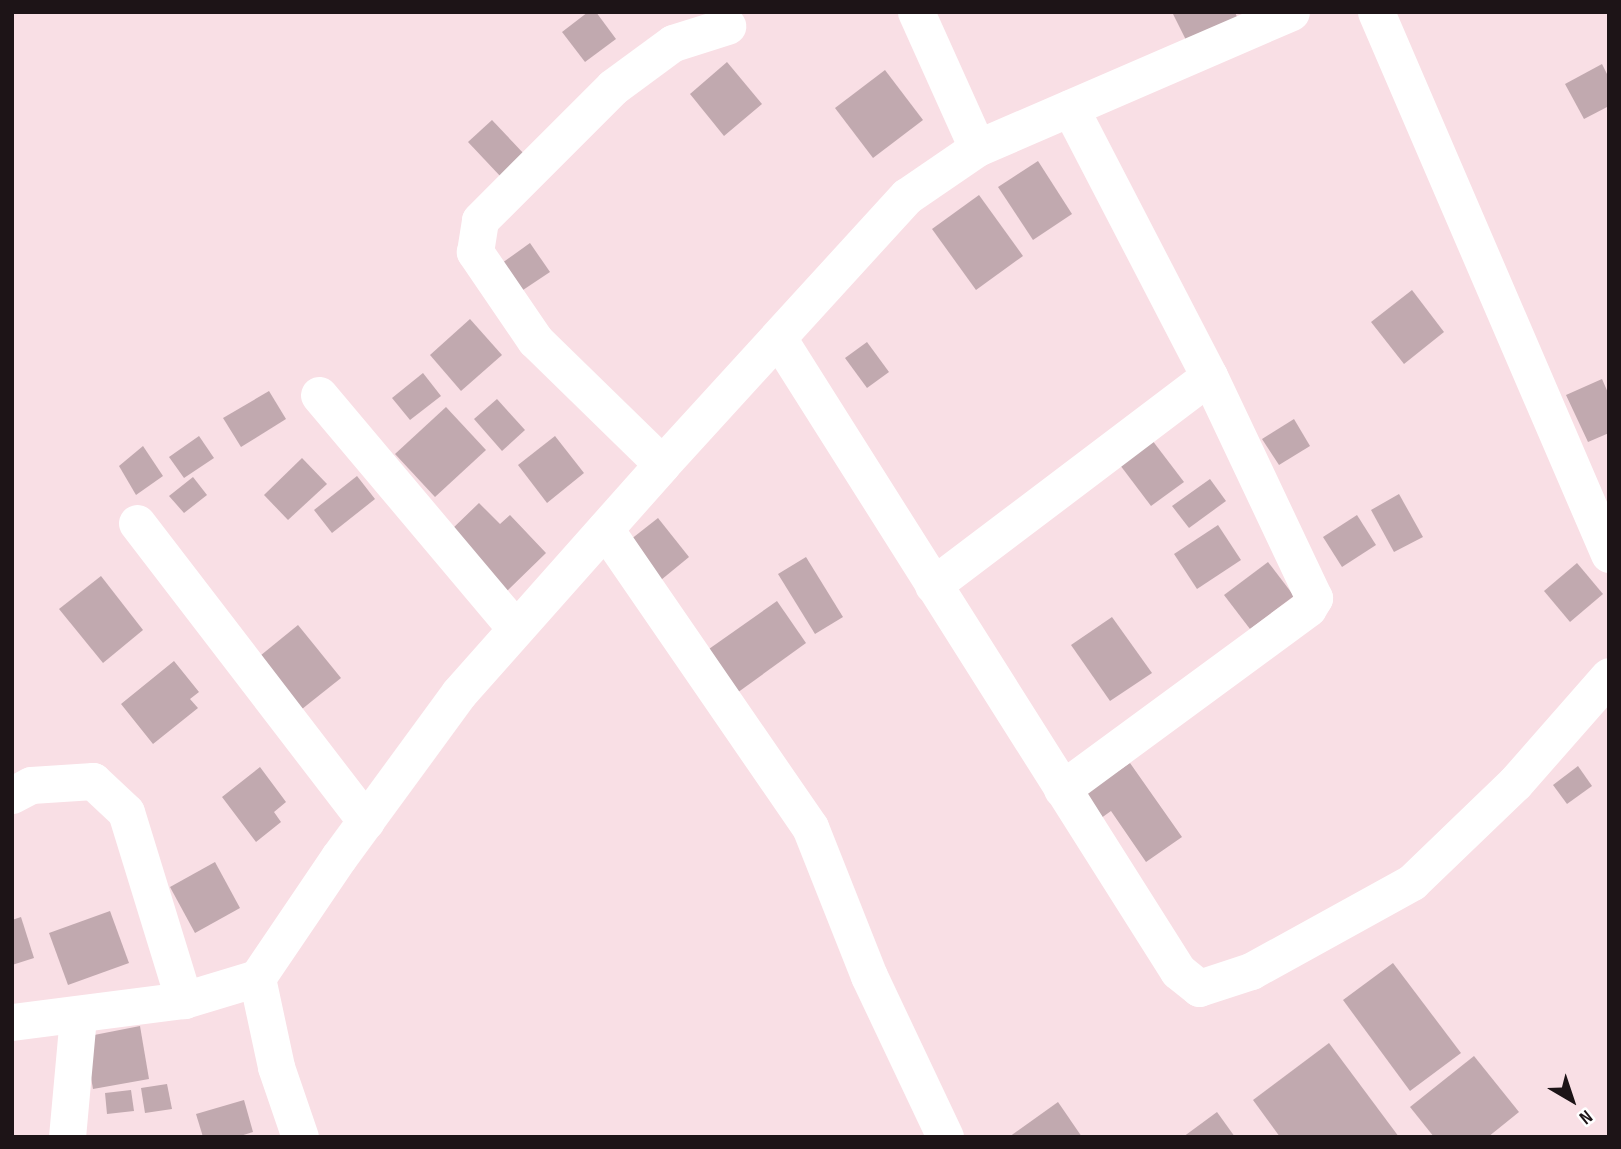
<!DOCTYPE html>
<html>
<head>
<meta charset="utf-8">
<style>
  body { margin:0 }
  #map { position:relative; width:1621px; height:1149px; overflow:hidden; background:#f9dfe5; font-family:"Sofia Sans Condensed",sans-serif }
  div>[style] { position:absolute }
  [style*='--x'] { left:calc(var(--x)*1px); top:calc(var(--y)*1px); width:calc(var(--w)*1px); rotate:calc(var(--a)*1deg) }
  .building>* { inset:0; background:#c1a9af }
  .street>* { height:37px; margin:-18.5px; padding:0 18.5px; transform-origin:18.5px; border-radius:18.5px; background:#fff }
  span { translate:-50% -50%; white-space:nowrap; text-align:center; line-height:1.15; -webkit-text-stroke:7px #fff; paint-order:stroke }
  .frame { position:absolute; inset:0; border:14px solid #1d1417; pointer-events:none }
  .north { position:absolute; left:1537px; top:1065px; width:70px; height:70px; -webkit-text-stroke:5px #fff; paint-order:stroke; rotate:141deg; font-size:19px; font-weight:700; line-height:28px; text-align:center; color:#1d1417 }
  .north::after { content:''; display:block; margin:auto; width:24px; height:32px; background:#1d1417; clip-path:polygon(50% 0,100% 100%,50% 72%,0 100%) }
</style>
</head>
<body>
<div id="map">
  <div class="building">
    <div style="clip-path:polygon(588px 12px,596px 12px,616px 39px,585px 62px,562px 32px)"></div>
    <div style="clip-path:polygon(1172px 12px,1235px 12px,1237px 17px,1187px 42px)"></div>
    <div style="clip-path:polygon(727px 62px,762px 104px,724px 136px,690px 94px)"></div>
    <div style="clip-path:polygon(1602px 64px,1609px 78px,1609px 106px,1584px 119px,1565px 84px)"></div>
    <div style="clip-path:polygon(885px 70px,923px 120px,873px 158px,835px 108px)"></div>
    <div style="clip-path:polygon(492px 120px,525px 155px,501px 177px,468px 142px)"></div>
    <div style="clip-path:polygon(1038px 161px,1072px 214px,1033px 240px,998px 187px)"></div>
    <div style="clip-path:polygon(979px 195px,1023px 256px,976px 290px,932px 229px)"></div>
    <div style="clip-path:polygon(530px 243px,550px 272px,517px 294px,498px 266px)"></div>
    <div style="clip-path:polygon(1412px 290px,1444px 332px,1404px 364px,1371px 322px)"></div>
    <div style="clip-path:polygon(470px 319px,502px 355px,461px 391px,430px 355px)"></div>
    <div style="clip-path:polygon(867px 342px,889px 372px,867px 388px,845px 358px)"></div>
    <div style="clip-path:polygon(423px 373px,441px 396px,410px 420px,392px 398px)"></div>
    <div style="clip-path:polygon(1602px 379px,1609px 395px,1609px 433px,1588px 442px,1566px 395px)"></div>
    <div style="clip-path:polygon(269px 391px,286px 419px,241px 447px,223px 418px)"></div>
    <div style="clip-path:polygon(497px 399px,525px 430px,502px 451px,474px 419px)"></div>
    <div style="clip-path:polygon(446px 407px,486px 450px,435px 497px,395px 454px)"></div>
    <div style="clip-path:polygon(1294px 419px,1310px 446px,1279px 465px,1262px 439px)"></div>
    <div style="clip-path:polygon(199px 436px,214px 458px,184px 478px,169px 457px)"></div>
    <div style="clip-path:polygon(555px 436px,584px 473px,547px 503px,518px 465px)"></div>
    <div style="clip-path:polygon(1152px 440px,1184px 482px,1151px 506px,1120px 465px)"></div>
    <div style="clip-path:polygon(143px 446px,163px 476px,136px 495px,119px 466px)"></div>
    <div style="clip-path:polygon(302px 458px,327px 484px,288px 520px,264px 495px)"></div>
    <div style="clip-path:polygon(357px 476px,375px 499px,332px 533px,314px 510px)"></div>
    <div style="clip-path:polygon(193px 477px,207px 495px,184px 513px,169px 496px)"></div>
    <div style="clip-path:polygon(1210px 479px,1226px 501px,1189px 528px,1172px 506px)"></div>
    <div style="clip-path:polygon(1399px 494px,1423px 537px,1394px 552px,1371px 510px)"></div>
    <div style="clip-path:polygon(479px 503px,500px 524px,510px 515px,546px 553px,507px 591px,450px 531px)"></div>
    <div style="clip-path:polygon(1357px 515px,1376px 545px,1342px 567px,1323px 537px)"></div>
    <div style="clip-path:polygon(658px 518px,689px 557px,661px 580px,630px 540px)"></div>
    <div style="clip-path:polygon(1218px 525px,1241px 560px,1197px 589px,1174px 554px)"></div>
    <div style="clip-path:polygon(806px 557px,843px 617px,815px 634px,778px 574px)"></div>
    <div style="clip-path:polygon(1268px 562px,1294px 596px,1250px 629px,1224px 595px)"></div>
    <div style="clip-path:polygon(1577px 563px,1603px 594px,1570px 622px,1544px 591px)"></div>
    <div style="clip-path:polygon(101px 576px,143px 630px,103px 663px,59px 609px)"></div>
    <div style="clip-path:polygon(777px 601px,806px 643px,730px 698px,699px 656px)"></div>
    <div style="clip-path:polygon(1112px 617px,1152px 673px,1110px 701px,1071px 645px)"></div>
    <div style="clip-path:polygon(298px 625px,341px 678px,297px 713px,255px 660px)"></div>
    <div style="clip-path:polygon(174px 661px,199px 692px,190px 699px,198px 708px,153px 744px,121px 704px)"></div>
    <div style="clip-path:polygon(1130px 763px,1182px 837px,1146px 862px,1111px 811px,1097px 821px,1080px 797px)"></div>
    <div style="clip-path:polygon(1578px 766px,1592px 786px,1567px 804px,1553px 785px)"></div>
    <div style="clip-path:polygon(260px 767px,286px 802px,274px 812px,281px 822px,256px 842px,222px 797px)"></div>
    <div style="clip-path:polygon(215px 862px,240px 908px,195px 933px,170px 887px)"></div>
    <div style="clip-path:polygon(110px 911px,129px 963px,68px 985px,49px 933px)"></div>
    <div style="clip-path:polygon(21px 917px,34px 958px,12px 965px,12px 920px)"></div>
    <div style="clip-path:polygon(1393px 963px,1461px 1053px,1410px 1091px,1343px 1000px)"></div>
    <div style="clip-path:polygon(140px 1026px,149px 1079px,93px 1089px,84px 1037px)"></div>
    <div style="clip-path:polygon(1329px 1043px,1399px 1137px,1280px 1137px,1253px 1100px)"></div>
    <div style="clip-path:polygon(1474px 1056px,1519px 1112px,1488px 1137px,1434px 1137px,1410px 1107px)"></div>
    <div style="clip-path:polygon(167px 1084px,172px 1109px,145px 1113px,141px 1088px)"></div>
    <div style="clip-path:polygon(131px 1090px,134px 1111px,107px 1114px,105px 1093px)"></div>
    <div style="clip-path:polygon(244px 1100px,253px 1132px,237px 1137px,203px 1137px,196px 1114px)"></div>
    <div style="clip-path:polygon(1058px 1102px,1082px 1137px,1009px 1137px)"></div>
    <div style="clip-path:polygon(1217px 1112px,1235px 1137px,1183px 1137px)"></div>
  </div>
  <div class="street">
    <div style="--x:916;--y:12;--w:149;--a:65.8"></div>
    <div style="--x:1376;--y:12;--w:590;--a:66.74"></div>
    <div style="--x:778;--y:338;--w:749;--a:57.71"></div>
    <div style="--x:1178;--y:971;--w:27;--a:39"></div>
    <div style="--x:1199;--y:988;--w:55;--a:-18.1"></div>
    <div style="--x:1251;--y:971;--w:184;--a:-28.9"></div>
    <div style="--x:1412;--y:882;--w:143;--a:-43.9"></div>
    <div style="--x:1515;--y:783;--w:142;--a:-48.7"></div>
    <div style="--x:319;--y:395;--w:304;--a:49.9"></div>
    <div style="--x:662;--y:464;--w:177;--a:-135.7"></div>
    <div style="--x:535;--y:340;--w:107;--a:-124.3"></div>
    <div style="--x:475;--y:252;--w:32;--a:-81"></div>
    <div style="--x:480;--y:220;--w:188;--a:-45"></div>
    <div style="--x:613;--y:87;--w:74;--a:-36.3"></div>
    <div style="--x:673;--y:43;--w:57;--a:-17.5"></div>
    <div style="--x:137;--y:523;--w:376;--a:52.5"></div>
    <div style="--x:605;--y:529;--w:362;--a:55.5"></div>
    <div style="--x:810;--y:827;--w:160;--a:68.4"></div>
    <div style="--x:869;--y:976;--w:178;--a:64.7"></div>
    <div style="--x:933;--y:585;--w:346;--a:-37.1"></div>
    <div style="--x:1062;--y:789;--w:305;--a:-36.3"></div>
    <div style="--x:1308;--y:608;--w:12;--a:-59"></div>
    <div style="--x:1314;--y:598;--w:246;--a:-115.3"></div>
    <div style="--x:1209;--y:376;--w:302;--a:-117.4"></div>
    <div style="--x:12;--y:795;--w:21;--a:-28"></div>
    <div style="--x:31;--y:785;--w:62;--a:-3.7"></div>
    <div style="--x:93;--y:781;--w:45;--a:43.2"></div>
    <div style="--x:126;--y:812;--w:197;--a:72.9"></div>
    <div style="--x:257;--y:978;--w:91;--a:77.9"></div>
    <div style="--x:276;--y:1067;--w:74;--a:71.1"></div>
    <div style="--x:12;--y:1022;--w:173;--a:-7.3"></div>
    <div style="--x:184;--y:1000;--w:76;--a:-16.8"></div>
    <div style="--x:257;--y:978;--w:146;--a:-55.9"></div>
    <div style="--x:339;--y:857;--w:203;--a:-53.8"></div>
    <div style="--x:459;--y:693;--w:306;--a:-48.4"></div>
    <div style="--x:662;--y:464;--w:363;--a:-47.6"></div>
    <div style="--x:907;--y:196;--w:85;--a:-34.4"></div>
    <div style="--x:977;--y:148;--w:342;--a:-23.4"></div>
    <div style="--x:67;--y:1137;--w:122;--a:-84.8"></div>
  </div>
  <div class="frame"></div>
  <div class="north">N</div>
</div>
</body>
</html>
